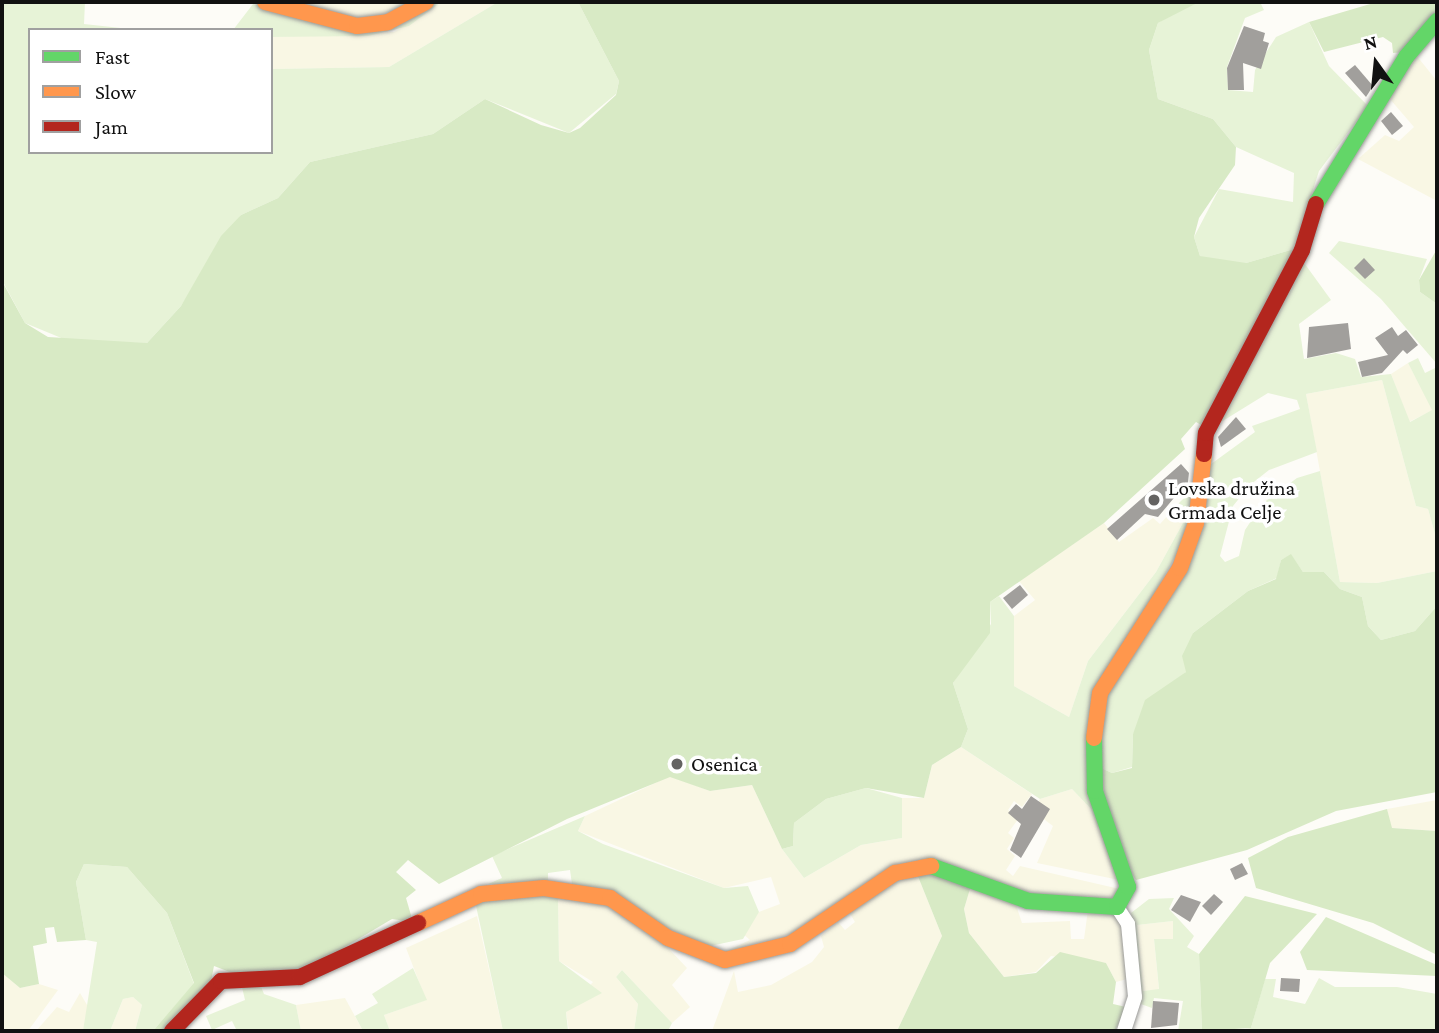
<!DOCTYPE html>
<html>
<head>
<meta charset="utf-8">
<style>
  body { margin:0 }
  #map { position:relative; width:1439px; height:1033px; overflow:hidden; background:#fdfcf7; font-family:"Crimson Pro",serif }
  div>[style] { position:absolute }
  [style*='--x'] { left:calc(var(--x)*1px); top:calc(var(--y)*1px); width:calc(var(--w)*1px); rotate:calc(var(--a)*1deg) }
  .farmland>* { inset:0; background:#f9f7e4 }
  .green>* { inset:0; background:#e7f3d7 }
  .forest>* { inset:0; background:#d8eac5 }
  .building>* { inset:0; background:#a19f9c }
  .roads { filter:drop-shadow(0 0 2px #979795) drop-shadow(0 0 2px #979795) }
  .street>* { height:14px; margin:-7px; padding:0 7px; transform-origin:7px; border-radius:7px; background:#fffffe }
  .fast>* { height:16px; margin:-8px; padding:0 8px; transform-origin:8px; border-radius:8px; background:#63d668 }
  .slow>* { height:16px; margin:-8px; padding:0 8px; transform-origin:8px; border-radius:8px; background:#ff974d }
  .jam>* { height:16px; margin:-8px; padding:0 8px; transform-origin:8px; border-radius:8px; background:#b3261e }
  .dots>* { width:19px; height:19px; translate:-50% -50%; box-sizing:border-box; border:4px solid #fff; border-radius:50% }
  span { translate:-50% -50%; white-space:nowrap; text-align:center; line-height:1.15; -webkit-text-stroke:7px #fff; paint-order:stroke }
  .poi-label { font-size:21px; color:#111 }
  .left { translate:0 -50%; text-align:left }
  .frame { position:absolute; inset:0; border:4px solid #111; pointer-events:none }
  .legend { position:absolute; left:28px; top:28px; width:245px; height:126px; box-sizing:border-box; background:#fff; border:2px solid #a0a0a0; margin:0; padding:9px 12px; list-style:none; font-size:21px; color:#111 }
  .legend li { display:flex; align-items:center; gap:14px; height:35px }
  .legend b { width:35px; border:2px solid #a0a0a0 }
  .north { position:absolute; left:1341px; top:28px; width:70px; height:70px; -webkit-text-stroke:5px #fff; paint-order:stroke; rotate:345deg; font-size:19px; font-weight:700; line-height:28px; text-align:center; color:#111 }
  .north::after { content:''; display:block; margin:auto; width:24px; height:32px; background:#111; clip-path:polygon(50% 0,100% 100%,50% 72%,0 100%) }
</style>
</head>
<body>
<div id="map">
  <div class="farmland">
    <div style="clip-path:polygon(277px 2px,419px 2px,356px 23px)"></div>
    <div style="clip-path:polygon(441px 2px,498px 2px,389px 67px,271px 69px,271px 37px,394px 32px)"></div>
    <div style="clip-path:polygon(1416px 55px,1437px 81px,1437px 201px,1358px 159px,1385px 135px,1399px 141px,1414px 127px,1389px 98px)"></div>
    <div style="clip-path:polygon(1408px 363px,1433px 410px,1409px 422px,1391px 374px)"></div>
    <div style="clip-path:polygon(1382px 380px,1416px 506px,1428px 509px,1437px 541px,1437px 571px,1377px 583px,1340px 582px,1306px 394px)"></div>
    <div style="clip-path:polygon(1179px 503px,1184px 521px,1156px 572px,1088px 661px,1069px 717px,1014px 686px,1014px 616px,1035px 600px,1019px 581px,1104px 523px,1119px 542px,1153px 518px,1160px 524px)"></div>
    <div style="clip-path:polygon(961px 747px,1032px 794px,1022px 807px,1014px 801px,1008px 810px,1019px 818px,1008px 833px,1014px 838px,1007px 849px,1015px 856px,1006px 870px,1013px 876px,1020px 866px,1124px 890px,1119px 900px,1030px 898px,941px 861px,838px 901px,804px 930px,722px 953px,750px 940px,742px 933px,759px 912px,780px 904px,771px 877px,724px 888px,578px 831px,585px 816px,670px 776px,710px 791px,752px 785px,782px 849px,804px 878px,861px 845px,902px 838px,902px 798px,924px 798px,932px 765px)"></div>
    <div style="clip-path:polygon(1072px 789px,1091px 809px,1124px 881px,1037px 863px,1053px 826px,1033px 811px,1040px 799px)"></div>
    <div style="clip-path:polygon(1437px 800px,1437px 831px,1391px 828px,1387px 809px)"></div>
    <div style="clip-path:polygon(915px 869px,942px 936px,897px 1031px,712px 1031px,734px 971px,738px 992px,771px 985px,812px 962px,824px 947px,821px 936px,838px 922px,845px 930px,855px 922px,849px 912px)"></div>
    <div style="clip-path:polygon(973px 879px,1016px 905px,1022px 923px,1070px 921px,1071px 939px,1084px 939px,1088px 910px,1121px 911px,1127px 979px,1116px 982px,1106px 963px,1051px 956px,1036px 972px,1004px 977px,969px 933px,964px 909px)"></div>
    <div style="clip-path:polygon(558px 894px,598px 901px,654px 933px,687px 968px,672px 985px,690px 1007px,672px 1023px,622px 970px,616px 977px,638px 1004px,634px 1031px,569px 1031px,566px 1012px,593px 982px,559px 961px)"></div>
    <div style="clip-path:polygon(477px 916px,503px 1031px,390px 1031px,384px 1015px,426px 1000px,406px 948px)"></div>
    <div style="clip-path:polygon(1173px 921px,1173px 939px,1154px 939px,1159px 990px,1142px 991px,1137px 925px)"></div>
    <div style="clip-path:polygon(2px 973px,20px 988px,39px 984px,58px 990px,28px 1031px,2px 1031px)"></div>
    <div style="clip-path:polygon(80px 993px,90px 1010px,83px 1031px,36px 1031px,57px 1007px,69px 1012px)"></div>
    <div style="clip-path:polygon(133px 997px,142px 1005px,135px 1031px,110px 1031px,123px 999px)"></div>
    <div style="clip-path:polygon(345px 998px,363px 1031px,301px 1031px,296px 1005px)"></div>
  </div>
  <div class="green">
    <div style="clip-path:polygon(2px 2px,85px 2px,84px 24px,139px 30px,30px 30px,30px 152px,271px 152px,271px 69px,389px 67px,498px 2px,578px 2px,619px 81px,616px 94px,569px 133px,485px 99px,433px 134px,310px 162px,278px 198px,241px 215px,181px 306px,147px 343px,71px 342px,25px 323px,2px 280px)"></div>
    <div style="clip-path:polygon(431px 2px,441px 2px,409px 26px,368px 36px,271px 37px,271px 30px,233px 30px,253px 4px,346px 31px)"></div>
    <div style="clip-path:polygon(1260px 2px,1264px 10px,1245px 18px,1227px 67px,1228px 90px,1253px 92px,1255px 70px,1276px 37px,1309px 22px,1329px 66px,1368px 106px,1319px 171px,1294px 249px,1246px 263px,1216px 263px,1200px 256px,1194px 237px,1219px 189px,1293px 202px,1294px 173px,1236px 147px,1213px 119px,1158px 99px,1149px 50px,1158px 23px,1189px 3px)"></div>
    <div style="clip-path:polygon(1339px 241px,1427px 259px,1419px 280px,1420px 292px,1437px 304px,1437px 364px,1381px 299px,1329px 253px)"></div>
    <div style="clip-path:polygon(1302px 260px,1331px 300px,1299px 324px,1304px 359px,1336px 353px,1355px 359px,1361px 377px,1391px 374px,1410px 422px,1432px 410px,1408px 363px,1418px 358px,1425px 373px,1437px 367px,1437px 541px,1428px 509px,1416px 506px,1382px 380px,1306px 394px,1317px 452px,1269px 470px,1250px 485px,1233px 506px,1220px 556px,1225px 562px,1239px 556px,1245px 530px,1263px 503px,1297px 478px,1320px 471px,1340px 582px,1377px 583px,1437px 571px,1437px 606px,1415px 631px,1381px 640px,1368px 626px,1362px 597px,1340px 589px,1324px 572px,1303px 572px,1291px 555px,1281px 560px,1277px 578px,1248px 591px,1193px 633px,1186px 672px,1133px 734px,1132px 767px,1112px 773px,1097px 766px,1109px 686px,1173px 591px,1207px 467px,1255px 432px,1252px 426px,1300px 409px,1297px 400px,1268px 393px,1213px 427px)"></div>
    <div style="clip-path:polygon(1198px 484px,1188px 535px,1098px 690px,1098px 829px,1091px 809px,1072px 789px,1040px 799px,961px 747px,968px 729px,953px 683px,991px 624px,990px 602px,999px 596px,1014px 616px,1014px 686px,1069px 717px,1088px 661px,1156px 572px,1184px 521px,1179px 503px)"></div>
    <div style="clip-path:polygon(866px 788px,902px 798px,902px 838px,861px 845px,804px 878px,782px 849px,793px 846px,794px 823px,826px 799px)"></div>
    <div style="clip-path:polygon(585px 816px,578px 831px,603px 844px,724px 888px,748px 886px,759px 912px,743px 939px,710px 946px,693px 940px,572px 884px,570px 870px,548px 873px,548px 885px,488px 884px,502px 878px,492px 856px)"></div>
    <div style="clip-path:polygon(84px 864px,127px 867px,167px 913px,194px 984px,153px 1031px,135px 1031px,142px 1005px,133px 997px,123px 999px,110px 1031px,83px 1031px,97px 942px,86px 940px,76px 882px)"></div>
    <div style="clip-path:polygon(558px 894px,559px 961px,602px 993px,566px 1012px,568px 1030px,503px 1031px,475px 901px)"></div>
    <div style="clip-path:polygon(evenodd,1174px 898px,1169px 909px,1194px 936px,1187px 947px,1199px 954px,1202px 1031px,1178px 1031px,1183px 1001px,1154px 998px,1152px 1008px,1138px 1003px,1131px 913px,1149px 899px,1174px 898px,1173px 921px,1173px 939px,1154px 939px,1159px 989px,1143px 991px,1137px 925px,1173px 921px)"></div>
    <div style="clip-path:polygon(413px 968px,427px 1000px,384px 1015px,390px 1031px,363px 1031px,355px 1016px,378px 1003px,372px 994px)"></div>
    <div style="clip-path:polygon(622px 970px,672px 1023px,668px 1031px,634px 1031px,638px 1004px,616px 977px)"></div>
    <div style="clip-path:polygon(1319px 978px,1335px 987px,1397px 987px,1437px 994px,1437px 1031px,1233px 1031px,1251px 1028px,1265px 979px,1276px 979px,1273px 997px,1305px 1004px)"></div>
    <div style="clip-path:polygon(241px 983px,260px 984px,264px 994px,296px 1005px,301px 1031px,237px 1031px,232px 1021px,212px 1030px,206px 1016px,245px 1000px)"></div>
  </div>
  <div class="forest">
    <div style="clip-path:polygon(578px 2px,1199px 2px,1158px 23px,1149px 50px,1158px 99px,1213px 119px,1236px 147px,1235px 165px,1199px 218px,1194px 237px,1200px 256px,1246px 263px,1294px 249px,1203px 426px,1196px 422px,1181px 439px,1185px 449px,1104px 523px,990px 602px,990px 633px,953px 683px,968px 729px,961px 747px,932px 765px,924px 798px,866px 788px,826px 799px,794px 823px,793px 846px,782px 849px,752px 785px,710px 791px,670px 777px,567px 819px,439px 884px,408px 860px,396px 872px,416px 890px,406px 898px,413px 922px,392px 919px,303px 972px,235px 974px,214px 966px,211px 981px,169px 1031px,153px 1031px,194px 983px,167px 913px,127px 867px,84px 864px,76px 882px,86px 940px,57px 942px,54px 927px,45px 928px,47px 943px,33px 946px,39px 984px,20px 988px,2px 973px,2px 281px,25px 323px,48px 337px,147px 343px,181px 306px,221px 236px,241px 215px,278px 198px,310px 162px,433px 134px,485px 99px,541px 125px,569px 133px,580px 128px,616px 95px,619px 81px)"></div>
    <div style="clip-path:polygon(1377px 2px,1436px 2px,1437px 10px,1404px 52px,1393px 53px,1392px 43px,1383px 37px,1324px 52px,1309px 22px)"></div>
    <div style="clip-path:polygon(1437px 249px,1437px 304px,1420px 292px,1419px 280px)"></div>
    <div style="clip-path:polygon(1291px 554px,1303px 572px,1324px 572px,1340px 589px,1362px 597px,1368px 626px,1381px 640px,1415px 631px,1437px 606px,1437px 792px,1336px 811px,1247px 850px,1136px 880px,1121px 859px,1097px 766px,1112px 773px,1132px 768px,1133px 734px,1145px 700px,1186px 672px,1182px 656px,1193px 633px,1248px 591px,1276px 579px,1281px 560px)"></div>
    <div style="clip-path:polygon(1387px 809px,1392px 828px,1437px 831px,1437px 955px,1373px 923px,1256px 888px,1248px 858px,1288px 837px)"></div>
    <div style="clip-path:polygon(915px 869px,973px 879px,964px 909px,969px 933px,1004px 977px,1036px 973px,1060px 952px,1106px 963px,1116px 982px,1113px 1004px,1126px 1007px,1115px 1031px,897px 1031px,942px 936px)"></div>
    <div style="clip-path:polygon(1245px 896px,1317px 914px,1270px 963px,1251px 1028px,1202px 1031px,1199px 954px)"></div>
    <div style="clip-path:polygon(1326px 917px,1437px 965px,1437px 976px,1307px 970px,1300px 952px)"></div>
  </div>
  <div class="building">
    <div style="clip-path:polygon(1244px 26px,1265px 33px,1263px 41px,1269px 43px,1261px 69px,1243px 63px,1244px 90px,1228px 90px,1227px 68px)"></div>
    <div style="clip-path:polygon(1355px 65px,1373px 86px,1366px 97px,1345px 73px)"></div>
    <div style="clip-path:polygon(1391px 112px,1403px 126px,1392px 135px,1381px 121px)"></div>
    <div style="clip-path:polygon(1364px 258px,1375px 270px,1365px 279px,1354px 268px)"></div>
    <div style="clip-path:polygon(1348px 323px,1351px 349px,1307px 358px,1309px 327px)"></div>
    <div style="clip-path:polygon(1392px 327px,1398px 336px,1406px 330px,1418px 345px,1407px 354px,1403px 350px,1382px 373px,1362px 377px,1358px 362px,1388px 355px,1375px 338px)"></div>
    <div style="clip-path:polygon(1236px 417px,1246px 429px,1221px 447px,1218px 437px)"></div>
    <div style="clip-path:polygon(1181px 464px,1189px 473px,1187px 490px,1184px 486px,1158px 517px,1145px 514px,1117px 540px,1107px 529px)"></div>
    <div style="clip-path:polygon(1020px 585px,1028px 595px,1012px 609px,1003px 598px)"></div>
    <div style="clip-path:polygon(1031px 796px,1050px 809px,1021px 858px,1010px 850px,1021px 824px,1008px 813px,1016px 804px,1022px 809px)"></div>
    <div style="clip-path:polygon(1242px 863px,1248px 874px,1235px 880px,1230px 869px)"></div>
    <div style="clip-path:polygon(1214px 894px,1223px 902px,1211px 915px,1202px 906px)"></div>
    <div style="clip-path:polygon(1181px 895px,1201px 902px,1190px 922px,1171px 910px)"></div>
    <div style="clip-path:polygon(1281px 978px,1300px 979px,1299px 992px,1280px 991px)"></div>
    <div style="clip-path:polygon(1153px 1001px,1179px 1003px,1177px 1025px,1151px 1028px)"></div>
  </div>
  <div class="roads">
    <div class="street">
      <div style="--x:1117;--y:907;--w:20;--a:57"></div>
      <div style="--x:1128;--y:924;--w:73;--a:84.5"></div>
      <div style="--x:1135;--y:997;--w:36;--a:108"></div>
    </div>
    <div class="fast">
      <div style="--x:1316;--y:204;--w:172;--a:-58.5"></div>
      <div style="--x:1406;--y:57;--w:48;--a:-49.3"></div>
      <div style="--x:931;--y:866;--w:103;--a:19.8"></div>
      <div style="--x:1028;--y:901;--w:89;--a:3.9"></div>
      <div style="--x:1117;--y:907;--w:23;--a:-61"></div>
      <div style="--x:1128;--y:887;--w:102;--a:-109"></div>
      <div style="--x:1095;--y:791;--w:53;--a:-91.1"></div>
    </div>
    <div class="slow">
      <div style="--x:265;--y:2;--w:95;--a:14.6"></div>
      <div style="--x:357;--y:26;--w:31;--a:-7"></div>
      <div style="--x:388;--y:22;--w:43;--a:-27.8"></div>
      <div style="--x:1094;--y:738;--w:45;--a:-82.4"></div>
      <div style="--x:1100;--y:693;--w:148;--a:-57.4"></div>
      <div style="--x:1180;--y:568;--w:48;--a:-70.4"></div>
      <div style="--x:1196;--y:523;--w:69;--a:-83.4"></div>
      <div style="--x:418;--y:923;--w:69;--a:-24.7"></div>
      <div style="--x:481;--y:894;--w:63;--a:-5.4"></div>
      <div style="--x:544;--y:888;--w:67;--a:8.6"></div>
      <div style="--x:610;--y:898;--w:70;--a:34.6"></div>
      <div style="--x:668;--y:938;--w:61;--a:21.1"></div>
      <div style="--x:725;--y:960;--w:67;--a:-13.8"></div>
      <div style="--x:790;--y:944;--w:127;--a:-34.1"></div>
      <div style="--x:895;--y:873;--w:37;--a:-11"></div>
    </div>
    <div class="jam">
      <div style="--x:1204;--y:454;--w:21;--a:-85"></div>
      <div style="--x:1206;--y:433;--w:207;--a:-62.3"></div>
      <div style="--x:1302;--y:250;--w:48;--a:-73.1"></div>
      <div style="--x:172;--y:1031;--w:70;--a:-45.6"></div>
      <div style="--x:221;--y:981;--w:79;--a:-2.9"></div>
      <div style="--x:300;--y:977;--w:130;--a:-24.6"></div>
    </div>
  </div>
  <div class="dots">
    <div style="left:1154px;top:500px;background:#646362"></div>
    <div style="left:677px;top:764px;background:#646362"></div>
  </div>
  <div class="poi-label">
    <span class="left" style="left:1168px;top:500px">Lovska družina<br>Grmada Celje</span>
    <span class="left" style="left:691px;top:764px">Osenica</span>
  </div>
  <div class="frame"></div>
  <ul class="legend">
  <li><b style="height:9px;background:#63d668"></b>Fast</li>
  <li><b style="height:9px;background:#ff974d"></b>Slow</li>
  <li><b style="height:9px;background:#b3261e"></b>Jam</li>
  </ul>
  <div class="north">N</div>
</div>
</body>
</html>
